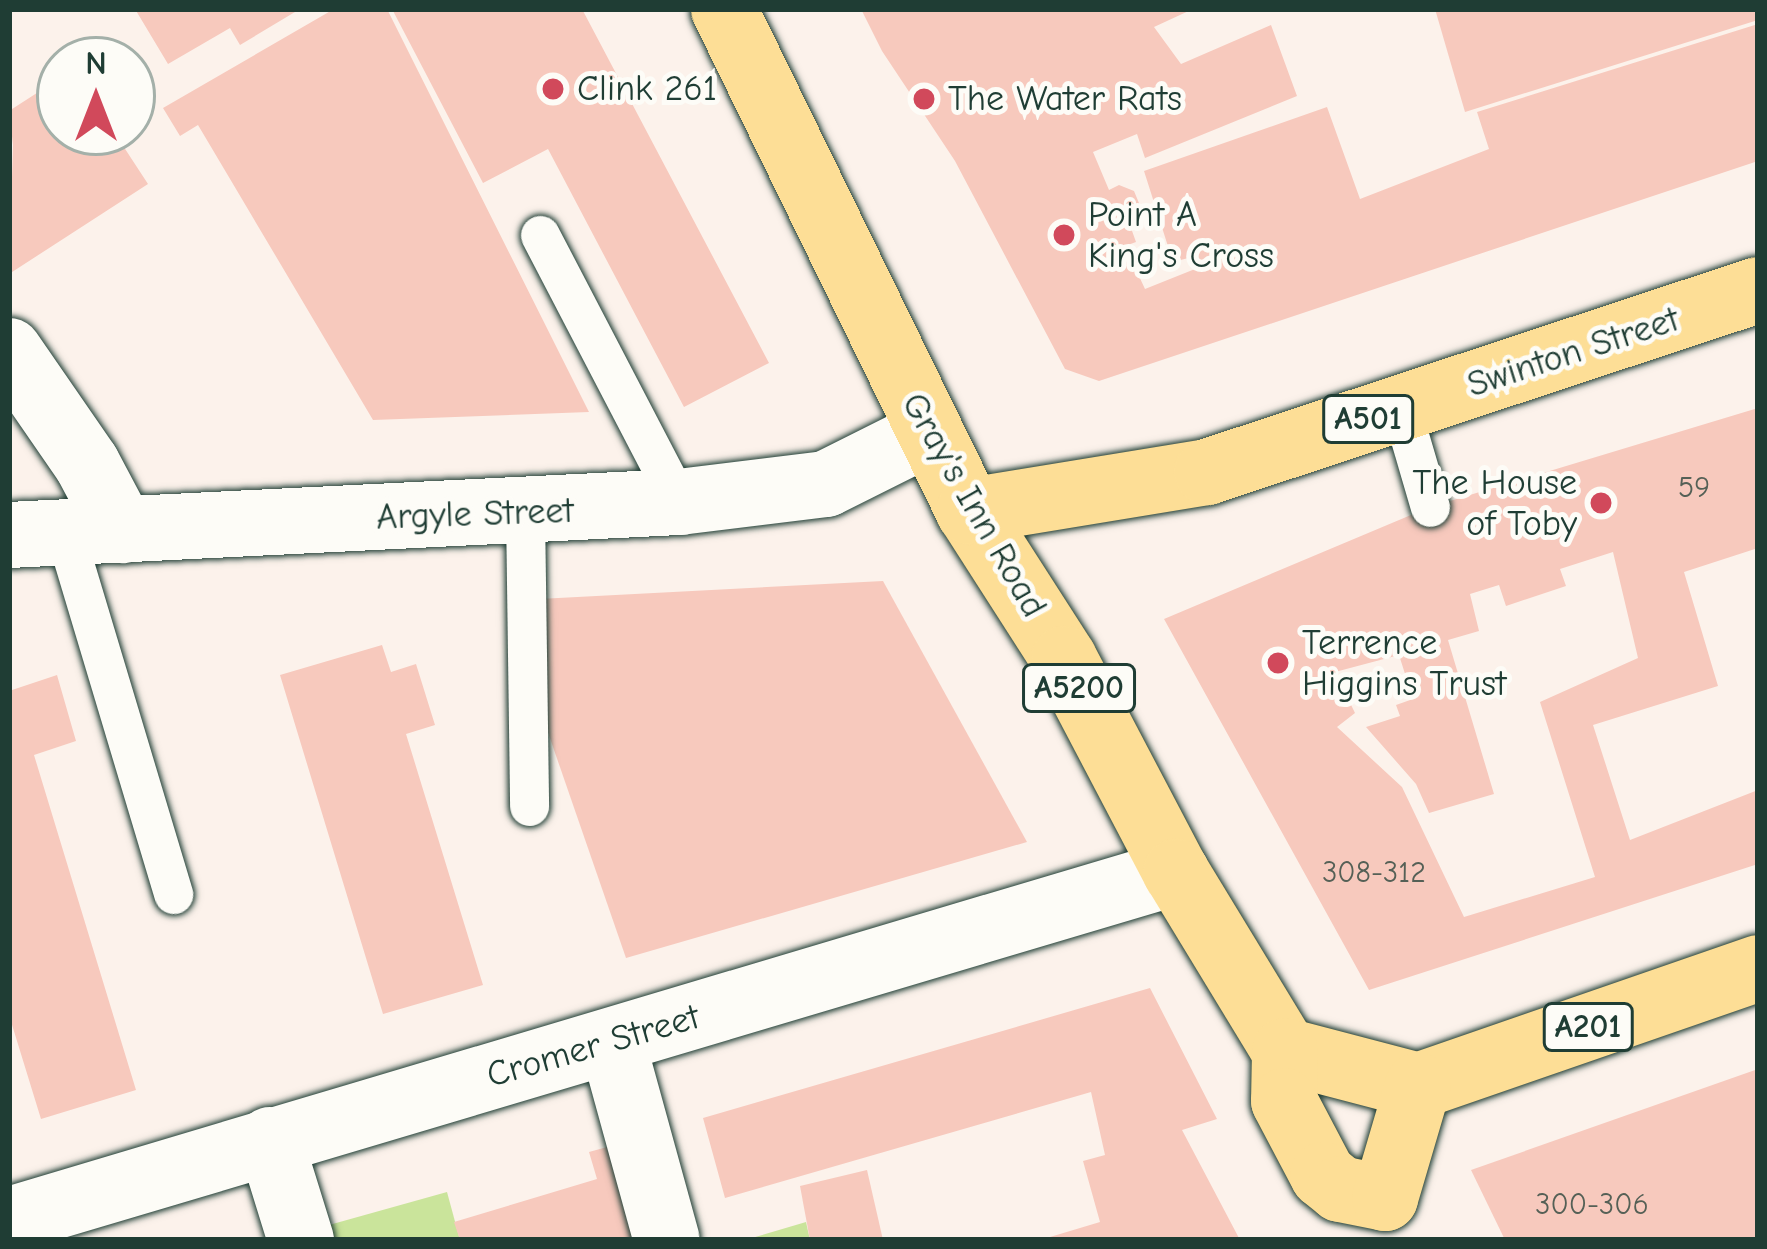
<!DOCTYPE html>
<html>
<head>
<meta charset="utf-8">
<style>
  body { margin:0 }
  #map { position:relative; width:1767px; height:1249px; overflow:hidden; background:#fcf2eb; font-family:"Comic Neue",sans-serif }
  div>[style] { position:absolute }
  [style*='--x'] { left:calc(var(--x)*1px); top:calc(var(--y)*1px); width:calc(var(--w)*1px); rotate:calc(var(--a)*1deg) }
  .green>* { inset:0; background:#cae49b }
  .building>* { inset:0; background:#f7c9bd }
  .roads { filter:drop-shadow(0 0 3px #1f3d34) drop-shadow(0 0 3px #1f3d34) }
  .lane>* { height:39px; margin:-19.5px; padding:0 19.5px; transform-origin:19.5px; border-radius:19.5px; background:#fdfcf7 }
  .street>* { height:66px; margin:-33px; padding:0 33px; transform-origin:33px; border-radius:33px; background:#fdfcf7 }
  .primary>* { height:66px; margin:-33px; padding:0 33px; transform-origin:33px; border-radius:33px; background:#fdde96 }
  .highway>* { height:66px; margin:-33px; padding:0 33px; transform-origin:33px; border-radius:33px; background:#fdde96 }
  .dots>* { width:33px; height:33px; translate:-50% -50%; box-sizing:border-box; border:6px solid #fdfcf7; border-radius:50% }
  span { translate:-50% -50%; white-space:nowrap; text-align:center; line-height:1.15; -webkit-text-stroke:10px #fdfcf7; paint-order:stroke }
  .number-label { font-size:30px; color:#556056 }
  .number-label span { -webkit-text-stroke-width:0 }
  .shield-label span { padding:3px 9px; background:#fdfcf7; border:3px solid; border-radius:9px; -webkit-text-stroke-width:0 }
  .shield-label { font-size:33px; color:#1f3d34; font-weight:700 }
  .poi-label { font-size:36px; color:#1f3d34 }
  .left { translate:0 -50%; text-align:left }
  .right { translate:-100% -50%; text-align:right }
  .street-label { font-size:36px; color:#1f3d34 }
  .frame { position:absolute; inset:0; border:12px solid #1f3d34; pointer-events:none }
  .north { position:absolute; left:36px; top:36px; width:120px; height:120px; box-sizing:border-box; background:#fdfcf7; border:3px solid #a4b0a9; border-radius:50%; rotate:0deg; font-size:33px; font-weight:700; line-height:48px; text-align:center; color:#1f3d34 }
  .north::after { content:''; display:block; margin:auto; width:42px; height:54px; background:#d1495b; clip-path:polygon(50% 0,100% 100%,50% 72%,0 100%) }
</style>
</head>
<body>
<div id="map">
  <div class="green">
    <div style="clip-path:polygon(447px 1192px,460px 1240px,333px 1240px,329px 1225px)"></div>
    <div style="clip-path:polygon(806px 1222px,810px 1240px,745px 1240px)"></div>
  </div>
  <div class="building">
    <div style="clip-path:polygon(135px 9px,300px 9px,240px 45px,230px 28px,168px 64px)"></div>
    <div style="clip-path:polygon(334px 9px,387px 9px,589px 412px,373px 420px,198px 125px,180px 136px,163px 108px)"></div>
    <div style="clip-path:polygon(392px 9px,582px 9px,769px 363px,684px 407px,548px 149px,483px 183px)"></div>
    <div style="clip-path:polygon(861px 9px,1193px 9px,1154px 27px,1181px 64px,1271px 25px,1297px 96px,1145px 158px,1137px 134px,1093px 152px,1109px 190px,1119px 185px,1134px 191px,1141px 208px,1139px 224px,1131px 228px,1136px 242px,1125px 246px,1145px 289px,1195px 269px,1192px 257px,1173px 262px,1144px 171px,1327px 107px,1360px 199px,1489px 149px,1477px 112px,1758px 24px,1758px 161px,1099px 381px,1065px 369px,955px 161px,882px 51px)"></div>
    <div style="clip-path:polygon(1435px 9px,1758px 9px,1758px 20px,1465px 112px)"></div>
    <div style="clip-path:polygon(57px 80px,60px 132px,114px 132px,148px 184px,9px 274px,13px 145px,9px 111px)"></div>
    <div style="clip-path:polygon(evenodd,1758px 408px,1758px 548px,1684px 572px,1718px 686px,1593px 725px,1630px 840px,1758px 790px,1758px 864px,1369px 990px,1164px 619px,1430px 507px,1758px 408px,1613px 552px,1638px 658px,1540px 702px,1595px 877px,1464px 917px,1402px 787px,1337px 727px,1355px 713px,1335px 672px,1399px 655px,1413px 699px,1396px 705px,1400px 716px,1366px 727px,1416px 784px,1429px 813px,1494px 794px,1448px 640px,1479px 631px,1470px 594px,1499px 585px,1506px 606px,1566px 586px,1560px 569px,1613px 552px)"></div>
    <div style="clip-path:polygon(883px 581px,1027px 842px,626px 958px,534px 692px,539px 599px)"></div>
    <div style="clip-path:polygon(382px 645px,391px 672px,416px 664px,435px 725px,406px 734px,483px 985px,383px 1014px,280px 675px)"></div>
    <div style="clip-path:polygon(57px 675px,76px 741px,34px 755px,136px 1090px,41px 1119px,9px 1015px,9px 691px)"></div>
    <div style="clip-path:polygon(1150px 988px,1217px 1119px,1182px 1130px,1240px 1240px,1040px 1240px,1100px 1222px,1083px 1161px,1105px 1155px,1091px 1092px,725px 1198px,703px 1118px)"></div>
    <div style="clip-path:polygon(1758px 1069px,1758px 1240px,1505px 1240px,1471px 1170px)"></div>
    <div style="clip-path:polygon(618px 1144px,646px 1240px,460px 1240px,454px 1222px,597px 1179px,589px 1152px)"></div>
    <div style="clip-path:polygon(867px 1170px,883px 1240px,810px 1240px,800px 1186px)"></div>
  </div>
  <div class="roads">
    <div class="lane">
      <div style="--x:540;--y:235;--w:301;--a:62.5"></div>
      <div style="--x:1401;--y:408;--w:103;--a:73.7"></div>
      <div style="--x:525;--y:511;--w:295;--a:89.2"></div>
      <div style="--x:65;--y:533;--w:377;--a:73.3"></div>
    </div>
    <div class="street">
      <div style="--x:9;--y:351;--w:137;--a:55.4"></div>
      <div style="--x:87;--y:464;--w:75;--a:62.1"></div>
      <div style="--x:9;--y:535;--w:671;--a:-2.82"></div>
      <div style="--x:679;--y:502;--w:148;--a:-7"></div>
      <div style="--x:826;--y:484;--w:114;--a:-26.6"></div>
      <div style="--x:612;--y:1041;--w:206;--a:74.6"></div>
      <div style="--x:270;--y:1140;--w:105;--a:72.8"></div>
      <div style="--x:9;--y:1220;--w:1218;--a:-16.6"></div>
    </div>
    <div class="primary">
      <div style="--x:969;--y:511;--w:176;--a:57.3"></div>
      <div style="--x:1064;--y:659;--w:241;--a:62.3"></div>
      <div style="--x:1176;--y:872;--w:210;--a:58.7"></div>
      <div style="--x:1285;--y:1051;--w:138;--a:14.7"></div>
      <div style="--x:1418;--y:1086;--w:360;--a:-19.1"></div>
      <div style="--x:1285;--y:1051;--w:50;--a:91.1"></div>
      <div style="--x:1284;--y:1101;--w:84;--a:62.2"></div>
      <div style="--x:1323;--y:1175;--w:22;--a:39"></div>
      <div style="--x:1340;--y:1189;--w:46;--a:11.3"></div>
      <div style="--x:1385;--y:1198;--w:117;--a:-73.6"></div>
    </div>
    <div class="highway">
      <div style="--x:724;--y:9;--w:559;--a:63.99"></div>
      <div style="--x:969;--y:511;--w:241;--a:-9.3"></div>
      <div style="--x:1207;--y:472;--w:580;--a:-18.28"></div>
    </div>
  </div>
  <div class="dots">
    <div style="left:553px;top:89px;background:#d1495b"></div>
    <div style="left:924px;top:99px;background:#d1495b"></div>
    <div style="left:1064px;top:235px;background:#d1495b"></div>
    <div style="left:1601px;top:503px;background:#d1495b"></div>
    <div style="left:1278px;top:663px;background:#d1495b"></div>
  </div>
  <div class="number-label">
    <span style="left:1694px;top:488px">59</span>
    <span style="left:1374px;top:873px">308-312</span>
    <span style="left:1592px;top:1205px">300-306</span>
  </div>
  <div class="shield-label">
    <span style="left:1368px;top:419px">A501</span>
    <span style="left:1079px;top:688px">A5200</span>
    <span style="left:1588px;top:1027px">A201</span>
  </div>
  <div class="poi-label">
    <span class="left" style="left:577px;top:89px">Clink 261</span>
    <span class="left" style="left:948px;top:99px">The Water Rats</span>
    <span class="left" style="left:1088px;top:235px">Point A<br>King's Cross</span>
    <span class="right" style="left:1577px;top:503px">The House<br>of Toby</span>
    <span class="left" style="left:1302px;top:663px">Terrence<br>Higgins Trust</span>
  </div>
  <div class="street-label">
    <span style="left:1573px;top:352px;rotate:-18deg">Swinton Street</span>
    <span style="left:974px;top:505px;rotate:60deg">Gray's Inn Road</span>
    <span style="left:475px;top:514px;rotate:-2deg">Argyle Street</span>
    <span style="left:593px;top:1046px;rotate:-16deg">Cromer Street</span>
  </div>
  <div class="frame"></div>
  <div class="north">N</div>
</div>
</body>
</html>
